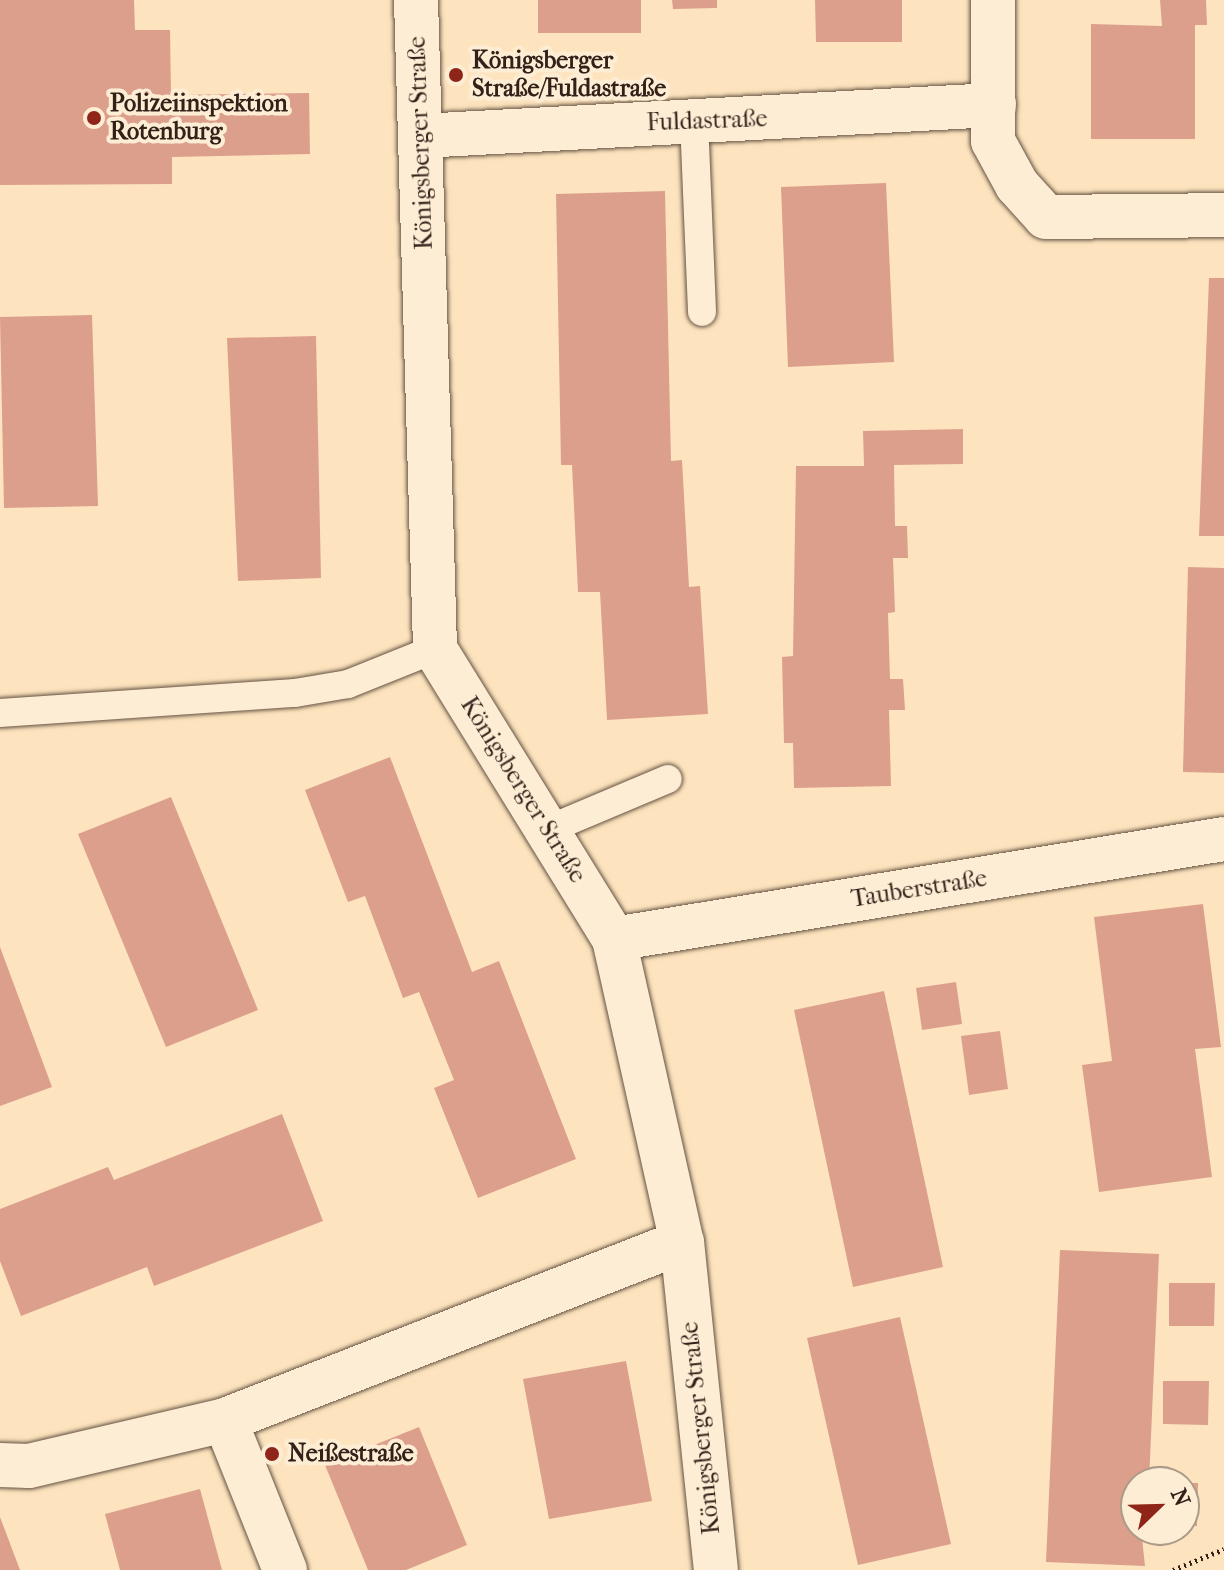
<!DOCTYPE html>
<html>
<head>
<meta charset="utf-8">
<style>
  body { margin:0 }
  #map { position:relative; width:1224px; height:1570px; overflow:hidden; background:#fde4be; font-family:"IM FELL French Canon",serif }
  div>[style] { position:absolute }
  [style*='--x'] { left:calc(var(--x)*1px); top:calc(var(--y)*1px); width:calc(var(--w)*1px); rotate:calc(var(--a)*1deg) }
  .building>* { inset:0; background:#dc9f8c }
  .path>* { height:5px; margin-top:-2.5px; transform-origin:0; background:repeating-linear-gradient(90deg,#322118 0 2px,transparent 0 6px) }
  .roads { filter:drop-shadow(0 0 2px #655242) drop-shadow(0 0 2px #655242) }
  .lane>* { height:28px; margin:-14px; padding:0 14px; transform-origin:14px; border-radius:14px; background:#feedd5 }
  .street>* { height:44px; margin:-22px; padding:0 22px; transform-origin:22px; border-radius:22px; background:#feedd5 }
  .dots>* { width:22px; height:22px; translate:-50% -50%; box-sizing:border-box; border:4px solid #feedd5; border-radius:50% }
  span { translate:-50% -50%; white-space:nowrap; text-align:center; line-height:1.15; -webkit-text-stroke:8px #feedd5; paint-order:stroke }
  .poi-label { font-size:24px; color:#322118; font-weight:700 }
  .left { translate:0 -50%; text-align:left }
  .street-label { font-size:24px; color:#322118 }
  .north { position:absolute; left:1120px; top:1466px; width:80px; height:80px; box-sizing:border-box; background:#feedd5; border:2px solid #ac9b89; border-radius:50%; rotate:67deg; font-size:22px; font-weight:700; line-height:32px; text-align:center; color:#322118 }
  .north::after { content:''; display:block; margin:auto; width:28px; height:36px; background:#8f2418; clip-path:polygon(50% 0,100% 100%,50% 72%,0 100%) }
</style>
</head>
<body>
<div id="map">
  <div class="building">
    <div style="clip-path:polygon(0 0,134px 0,135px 30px,170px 30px,171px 95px,309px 93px,310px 154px,172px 157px,172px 184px,0 185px)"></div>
    <div style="clip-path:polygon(538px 0,641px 0,641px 33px,538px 33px)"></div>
    <div style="clip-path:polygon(672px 0,717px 0,717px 8px,673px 9px)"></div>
    <div style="clip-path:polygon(815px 0,902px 0,902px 42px,816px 42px)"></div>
    <div style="clip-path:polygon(1160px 0,1206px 0,1207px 25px,1195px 25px,1195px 139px,1091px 139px,1091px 24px,1162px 26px)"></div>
    <div style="clip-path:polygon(886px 183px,894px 362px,788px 367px,781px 187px)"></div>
    <div style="clip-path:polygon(665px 191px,671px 461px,682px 460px,689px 587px,700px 586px,708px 714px,607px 720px,600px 592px,578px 592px,572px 465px,561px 465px,556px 194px)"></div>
    <div style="clip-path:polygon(1209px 278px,1224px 278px,1224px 536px,1199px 536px)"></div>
    <div style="clip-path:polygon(92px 315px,98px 506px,4px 508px,0 317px)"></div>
    <div style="clip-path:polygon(316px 336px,321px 578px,238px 581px,227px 338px)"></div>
    <div style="clip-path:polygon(963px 429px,963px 464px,894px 465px,895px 526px,907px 526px,908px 558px,893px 558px,895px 612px,888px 613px,890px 679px,903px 679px,905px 710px,889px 710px,891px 786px,794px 788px,793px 743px,784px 743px,782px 657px,793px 656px,796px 466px,864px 466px,863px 431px)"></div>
    <div style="clip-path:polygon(1188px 567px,1224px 568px,1224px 773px,1183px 772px)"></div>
    <div style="clip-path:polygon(390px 757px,472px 972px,499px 961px,576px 1159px,478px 1198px,434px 1088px,454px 1080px,419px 992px,403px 998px,365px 896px,348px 902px,305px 790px)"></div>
    <div style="clip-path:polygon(171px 797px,258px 1010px,166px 1047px,78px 834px)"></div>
    <div style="clip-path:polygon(1203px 904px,1221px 1047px,1195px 1049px,1212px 1177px,1099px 1192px,1082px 1065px,1112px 1061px,1094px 917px)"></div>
    <div style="clip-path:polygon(0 947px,52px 1087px,0 1106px)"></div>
    <div style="clip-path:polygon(956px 982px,962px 1024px,922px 1030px,916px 988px)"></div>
    <div style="clip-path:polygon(884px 991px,943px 1267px,853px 1287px,794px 1010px)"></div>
    <div style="clip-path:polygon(1000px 1031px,1008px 1089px,969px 1095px,961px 1036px)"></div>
    <div style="clip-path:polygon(282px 1114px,323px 1221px,154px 1286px,147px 1267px,21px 1316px,0 1261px,0 1209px,108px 1167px,114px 1180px)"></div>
    <div style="clip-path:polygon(1060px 1250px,1159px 1254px,1149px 1482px,1136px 1482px,1145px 1566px,1046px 1562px)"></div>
    <div style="clip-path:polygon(1169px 1283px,1215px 1283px,1214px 1326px,1169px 1326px)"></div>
    <div style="clip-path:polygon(900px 1317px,951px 1544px,858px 1565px,807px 1338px)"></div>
    <div style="clip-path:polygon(626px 1361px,652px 1501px,549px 1519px,523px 1379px)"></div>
    <div style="clip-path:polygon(1163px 1381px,1209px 1381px,1208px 1425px,1163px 1424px)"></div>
    <div style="clip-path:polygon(419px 1427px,467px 1545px,406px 1570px,368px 1570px,325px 1465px)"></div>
    <div style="clip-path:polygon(1184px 1483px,1198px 1483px,1197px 1526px,1184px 1526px)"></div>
    <div style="clip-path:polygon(200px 1489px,222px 1570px,120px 1570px,105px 1514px)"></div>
    <div style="clip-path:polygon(0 1517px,20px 1570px,0 1570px)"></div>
  </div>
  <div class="path">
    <div style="--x:1173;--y:1570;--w:55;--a:-22.4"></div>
  </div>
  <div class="roads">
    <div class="lane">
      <div style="--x:694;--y:120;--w:192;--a:87.6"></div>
      <div style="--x:0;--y:713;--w:296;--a:-3.9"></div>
      <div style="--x:295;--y:693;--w:54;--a:-9.6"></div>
      <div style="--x:348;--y:684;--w:94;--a:-21.9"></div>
      <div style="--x:547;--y:830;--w:131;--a:-22.9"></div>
    </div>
    <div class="street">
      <div style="--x:416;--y:0;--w:649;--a:88.32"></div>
      <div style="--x:435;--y:649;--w:341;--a:58.3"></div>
      <div style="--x:614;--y:939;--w:311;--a:77.4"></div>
      <div style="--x:682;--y:1242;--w:330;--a:84.1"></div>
      <div style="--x:993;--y:0;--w:141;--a:90"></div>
      <div style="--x:993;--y:141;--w:50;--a:61.4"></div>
      <div style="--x:1017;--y:185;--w:43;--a:47.8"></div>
      <div style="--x:1046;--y:217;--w:178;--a:-0.6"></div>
      <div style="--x:421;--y:136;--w:574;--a:-3.1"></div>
      <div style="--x:614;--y:939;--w:618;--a:-9.31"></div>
      <div style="--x:225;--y:1420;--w:162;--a:68.2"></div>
      <div style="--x:0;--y:1465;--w:29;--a:2"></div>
      <div style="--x:29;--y:1466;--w:201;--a:-13.2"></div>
      <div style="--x:225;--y:1420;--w:490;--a:-21.3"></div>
    </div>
  </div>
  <div class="dots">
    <div style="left:456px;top:75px;background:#8f2418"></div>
    <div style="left:94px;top:118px;background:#8f2418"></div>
    <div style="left:272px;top:1454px;background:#8f2418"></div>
  </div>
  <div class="poi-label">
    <span class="left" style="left:472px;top:75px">Königsberger<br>Straße/Fuldastraße</span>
    <span class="left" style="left:110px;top:118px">Polizeiinspektion<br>Rotenburg</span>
    <span class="left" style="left:288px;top:1454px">Neißestraße</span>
  </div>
  <div class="street-label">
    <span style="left:707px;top:121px;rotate:-2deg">Fuldastraße</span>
    <span style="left:421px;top:143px;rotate:-92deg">Königsberger Straße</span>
    <span style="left:523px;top:790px;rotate:58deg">Königsberger Straße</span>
    <span style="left:919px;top:889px;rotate:-9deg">Tauberstraße</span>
    <span style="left:701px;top:1428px;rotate:-96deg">Königsberger Straße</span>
  </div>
  <div class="north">N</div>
</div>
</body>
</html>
